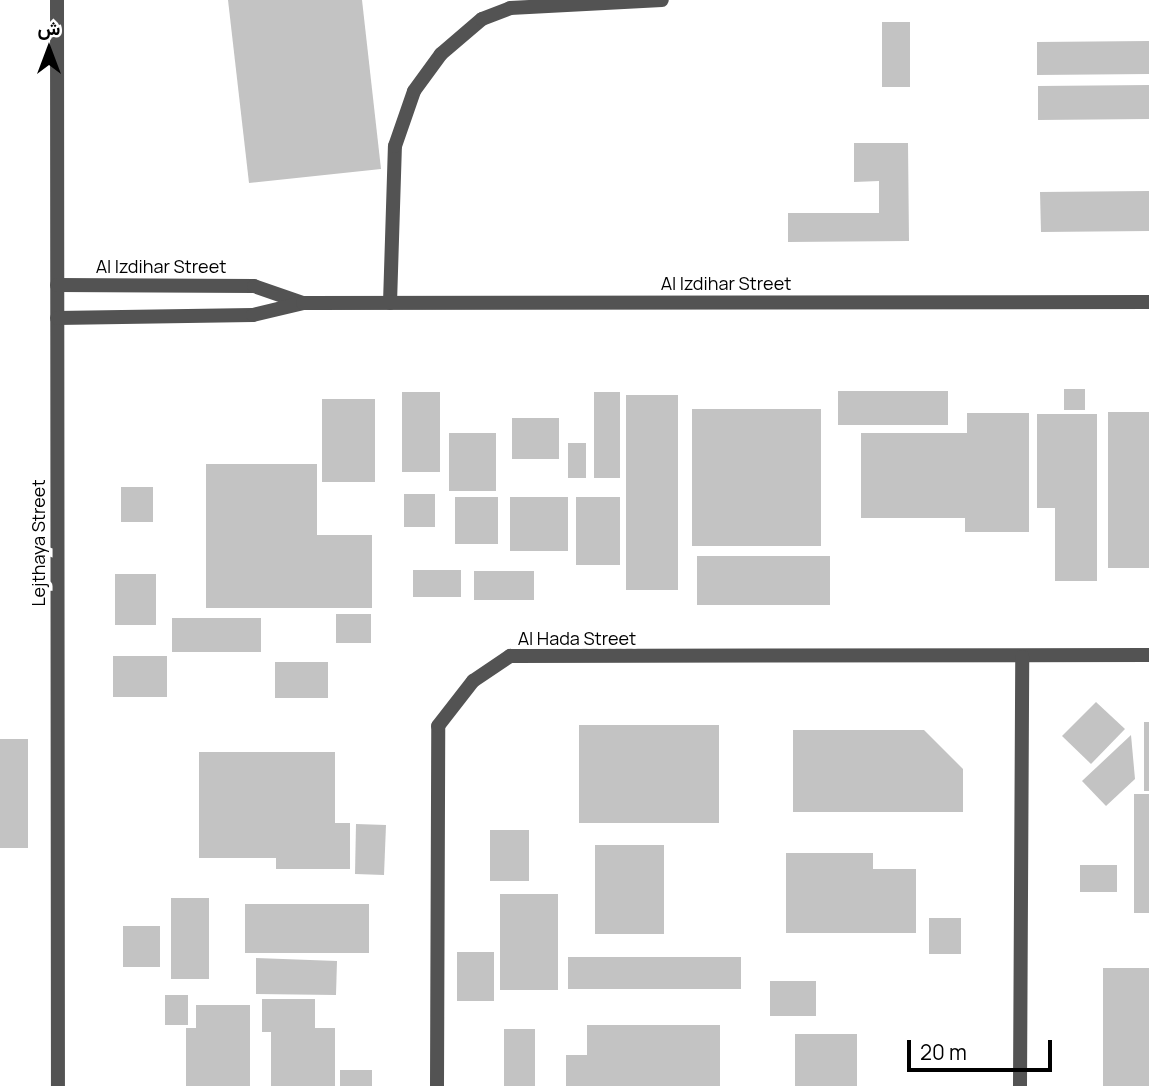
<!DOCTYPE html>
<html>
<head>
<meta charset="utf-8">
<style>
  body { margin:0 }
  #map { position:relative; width:1149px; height:1086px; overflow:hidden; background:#fff; font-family:Manrope,Vazirmatn,sans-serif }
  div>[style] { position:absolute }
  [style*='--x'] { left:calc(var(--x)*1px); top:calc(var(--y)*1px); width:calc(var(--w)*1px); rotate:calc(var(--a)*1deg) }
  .building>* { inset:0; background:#c3c3c3 }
  .service>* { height:14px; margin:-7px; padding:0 7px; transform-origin:7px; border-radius:7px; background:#535353 }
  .minor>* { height:14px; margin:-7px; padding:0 7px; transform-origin:7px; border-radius:7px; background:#535353 }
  span { translate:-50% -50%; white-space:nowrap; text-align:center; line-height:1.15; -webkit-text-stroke:7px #fff; paint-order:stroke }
  .street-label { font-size:18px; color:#000 }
  .north { position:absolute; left:14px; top:14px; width:70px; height:70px; -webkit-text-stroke:5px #fff; paint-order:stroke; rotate:0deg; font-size:19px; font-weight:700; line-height:28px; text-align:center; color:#000 }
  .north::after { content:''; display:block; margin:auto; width:24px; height:32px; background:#000; clip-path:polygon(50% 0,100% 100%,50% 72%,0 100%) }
  .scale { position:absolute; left:907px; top:1040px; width:145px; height:32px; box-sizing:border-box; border:4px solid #000; border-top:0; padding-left:9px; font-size:21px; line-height:24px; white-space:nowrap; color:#000; -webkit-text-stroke:5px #fff; paint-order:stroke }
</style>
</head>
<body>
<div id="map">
  <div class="building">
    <div style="clip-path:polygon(228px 0,362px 0,381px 169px,249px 183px)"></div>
    <div style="clip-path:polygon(882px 22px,910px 22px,910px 87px,882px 87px)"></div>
    <div style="clip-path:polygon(1149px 41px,1149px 74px,1037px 75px,1037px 42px)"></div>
    <div style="clip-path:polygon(1149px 85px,1149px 119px,1038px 120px,1038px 86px)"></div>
    <div style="clip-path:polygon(854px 143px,908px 143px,909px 241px,788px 242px,788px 213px,879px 213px,879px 181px,854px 182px)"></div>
    <div style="clip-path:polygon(1149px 191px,1149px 231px,1041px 232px,1040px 192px)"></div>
    <div style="clip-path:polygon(1064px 389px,1085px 389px,1085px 410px,1064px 410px)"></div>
    <div style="clip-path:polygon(838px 391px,948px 391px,948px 425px,838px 425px)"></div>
    <div style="clip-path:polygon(402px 392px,440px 392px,440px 472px,402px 472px)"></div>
    <div style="clip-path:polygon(594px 392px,620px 392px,620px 478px,594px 478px)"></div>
    <div style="clip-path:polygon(626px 395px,678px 395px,678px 590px,626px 590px)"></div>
    <div style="clip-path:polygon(322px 399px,375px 399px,375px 482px,322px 482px)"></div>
    <div style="clip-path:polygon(692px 409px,821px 409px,821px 546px,692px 546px)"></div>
    <div style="clip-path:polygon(1108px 412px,1149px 412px,1149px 568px,1108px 568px)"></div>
    <div style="clip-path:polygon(967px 413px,1029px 413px,1029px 532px,965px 532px,965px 518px,861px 518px,861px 433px,967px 433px)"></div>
    <div style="clip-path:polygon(1037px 414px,1097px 414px,1097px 581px,1055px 581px,1055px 508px,1037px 508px)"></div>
    <div style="clip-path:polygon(512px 418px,559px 418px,559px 459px,512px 459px)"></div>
    <div style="clip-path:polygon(449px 433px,496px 433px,496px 491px,449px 491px)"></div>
    <div style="clip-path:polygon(568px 443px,586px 443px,586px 478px,568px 478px)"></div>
    <div style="clip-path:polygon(206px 464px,317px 464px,317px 535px,372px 535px,372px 608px,206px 608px)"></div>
    <div style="clip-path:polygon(121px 487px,153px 487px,153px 522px,121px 522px)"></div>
    <div style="clip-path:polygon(404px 494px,435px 494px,435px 527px,404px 527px)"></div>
    <div style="clip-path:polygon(455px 497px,498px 497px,498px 544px,455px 544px)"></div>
    <div style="clip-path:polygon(510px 497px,568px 497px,568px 551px,510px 551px)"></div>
    <div style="clip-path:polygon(576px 497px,620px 497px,620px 565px,576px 565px)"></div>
    <div style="clip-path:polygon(697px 556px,830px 556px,830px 605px,697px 605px)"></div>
    <div style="clip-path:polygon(413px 570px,461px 570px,461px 597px,413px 597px)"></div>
    <div style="clip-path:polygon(474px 571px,534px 571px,534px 600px,474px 600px)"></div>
    <div style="clip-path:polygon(115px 574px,156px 574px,156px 625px,115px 625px)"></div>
    <div style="clip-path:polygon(336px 614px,371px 614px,371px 643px,336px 643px)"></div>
    <div style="clip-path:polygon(172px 618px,261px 618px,261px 652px,172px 652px)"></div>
    <div style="clip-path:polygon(113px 656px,167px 656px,167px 697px,113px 697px)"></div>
    <div style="clip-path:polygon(275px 662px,328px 662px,328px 698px,275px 698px)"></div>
    <div style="clip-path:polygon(1096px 702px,1125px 729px,1091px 764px,1062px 736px)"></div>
    <div style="clip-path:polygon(1144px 722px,1149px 722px,1149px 791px,1144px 791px)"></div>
    <div style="clip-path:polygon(579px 725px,719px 725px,719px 823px,579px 823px)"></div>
    <div style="clip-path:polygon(793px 730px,924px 730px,963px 769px,963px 812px,793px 812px)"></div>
    <div style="clip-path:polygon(1131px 735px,1135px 779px,1106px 806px,1082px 781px)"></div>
    <div style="clip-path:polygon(0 739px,28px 739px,28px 848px,0 848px)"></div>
    <div style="clip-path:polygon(199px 752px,335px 752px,335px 823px,350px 823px,350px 869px,276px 869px,276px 858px,199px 858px)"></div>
    <div style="clip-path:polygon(1134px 794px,1149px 794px,1149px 913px,1134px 913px)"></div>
    <div style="clip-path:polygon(356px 824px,386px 825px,384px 875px,355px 874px)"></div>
    <div style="clip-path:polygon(490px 830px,529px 830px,529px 881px,490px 881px)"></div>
    <div style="clip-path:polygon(595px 845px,664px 845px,664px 934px,595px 934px)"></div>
    <div style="clip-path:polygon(786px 853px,873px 853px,873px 869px,916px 869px,916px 933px,786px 933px)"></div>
    <div style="clip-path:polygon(1080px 865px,1117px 865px,1117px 892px,1080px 892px)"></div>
    <div style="clip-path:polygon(500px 894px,558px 894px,558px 990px,500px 990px)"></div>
    <div style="clip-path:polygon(171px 898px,209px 898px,209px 979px,171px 979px)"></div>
    <div style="clip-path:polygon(245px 904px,369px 904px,369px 953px,245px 953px)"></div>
    <div style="clip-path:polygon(929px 918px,961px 918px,961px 954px,929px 954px)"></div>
    <div style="clip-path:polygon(123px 926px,160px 926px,160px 967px,123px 967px)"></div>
    <div style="clip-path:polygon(457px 952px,494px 952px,494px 1001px,457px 1001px)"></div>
    <div style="clip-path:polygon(568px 957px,741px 957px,741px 989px,568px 989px)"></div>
    <div style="clip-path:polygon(256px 958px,337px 961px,336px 995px,256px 994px)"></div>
    <div style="clip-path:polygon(1103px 968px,1149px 968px,1149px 1086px,1103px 1086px)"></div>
    <div style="clip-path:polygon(770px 981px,816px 981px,816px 1016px,770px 1016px)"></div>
    <div style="clip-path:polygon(165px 995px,188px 995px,188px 1025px,165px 1025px)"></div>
    <div style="clip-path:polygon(262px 999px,315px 999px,315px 1028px,335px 1028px,335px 1086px,271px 1086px,271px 1032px,262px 1032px)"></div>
    <div style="clip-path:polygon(196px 1005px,250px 1005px,250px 1086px,186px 1086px,186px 1028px,196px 1028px)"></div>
    <div style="clip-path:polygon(587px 1025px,720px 1025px,720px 1086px,566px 1086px,566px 1055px,587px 1055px)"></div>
    <div style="clip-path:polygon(504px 1029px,535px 1029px,535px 1086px,504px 1086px)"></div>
    <div style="clip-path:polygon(795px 1034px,857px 1034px,857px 1086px,795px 1086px)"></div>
    <div style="clip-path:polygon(340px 1070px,372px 1070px,372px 1086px,340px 1086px)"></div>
  </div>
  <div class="service">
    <div style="--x:390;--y:303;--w:157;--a:-88.2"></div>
    <div style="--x:395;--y:146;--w:58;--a:-70.9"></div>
    <div style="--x:414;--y:91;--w:46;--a:-53.9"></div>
    <div style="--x:441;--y:54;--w:54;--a:-40.5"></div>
    <div style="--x:482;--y:19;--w:30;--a:-21"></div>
    <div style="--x:510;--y:8;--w:152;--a:-3"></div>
  </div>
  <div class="minor">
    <div style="--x:57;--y:0;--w:1086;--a:89.95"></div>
    <div style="--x:57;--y:285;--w:197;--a:0.3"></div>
    <div style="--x:254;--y:286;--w:52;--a:19.1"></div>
    <div style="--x:57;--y:318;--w:196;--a:-0.9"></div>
    <div style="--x:253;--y:315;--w:51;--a:-13.5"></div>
    <div style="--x:303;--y:303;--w:846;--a:-0.07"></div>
    <div style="--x:437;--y:1086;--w:360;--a:-89.8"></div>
    <div style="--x:438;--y:726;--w:57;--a:-52.1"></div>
    <div style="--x:473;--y:681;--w:45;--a:-34"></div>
    <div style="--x:510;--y:656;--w:639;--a:-0.09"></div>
    <div style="--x:1020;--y:1086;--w:429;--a:-89.7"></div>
  </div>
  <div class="street-label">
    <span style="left:161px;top:266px">Al Izdihar Street</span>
    <span style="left:726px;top:283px">Al Izdihar Street</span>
    <span style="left:38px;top:543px;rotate:-90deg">Lejthaya Street</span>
    <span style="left:577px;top:638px">Al Hada Street</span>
  </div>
  <div class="north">ش</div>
  <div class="scale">20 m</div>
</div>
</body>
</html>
